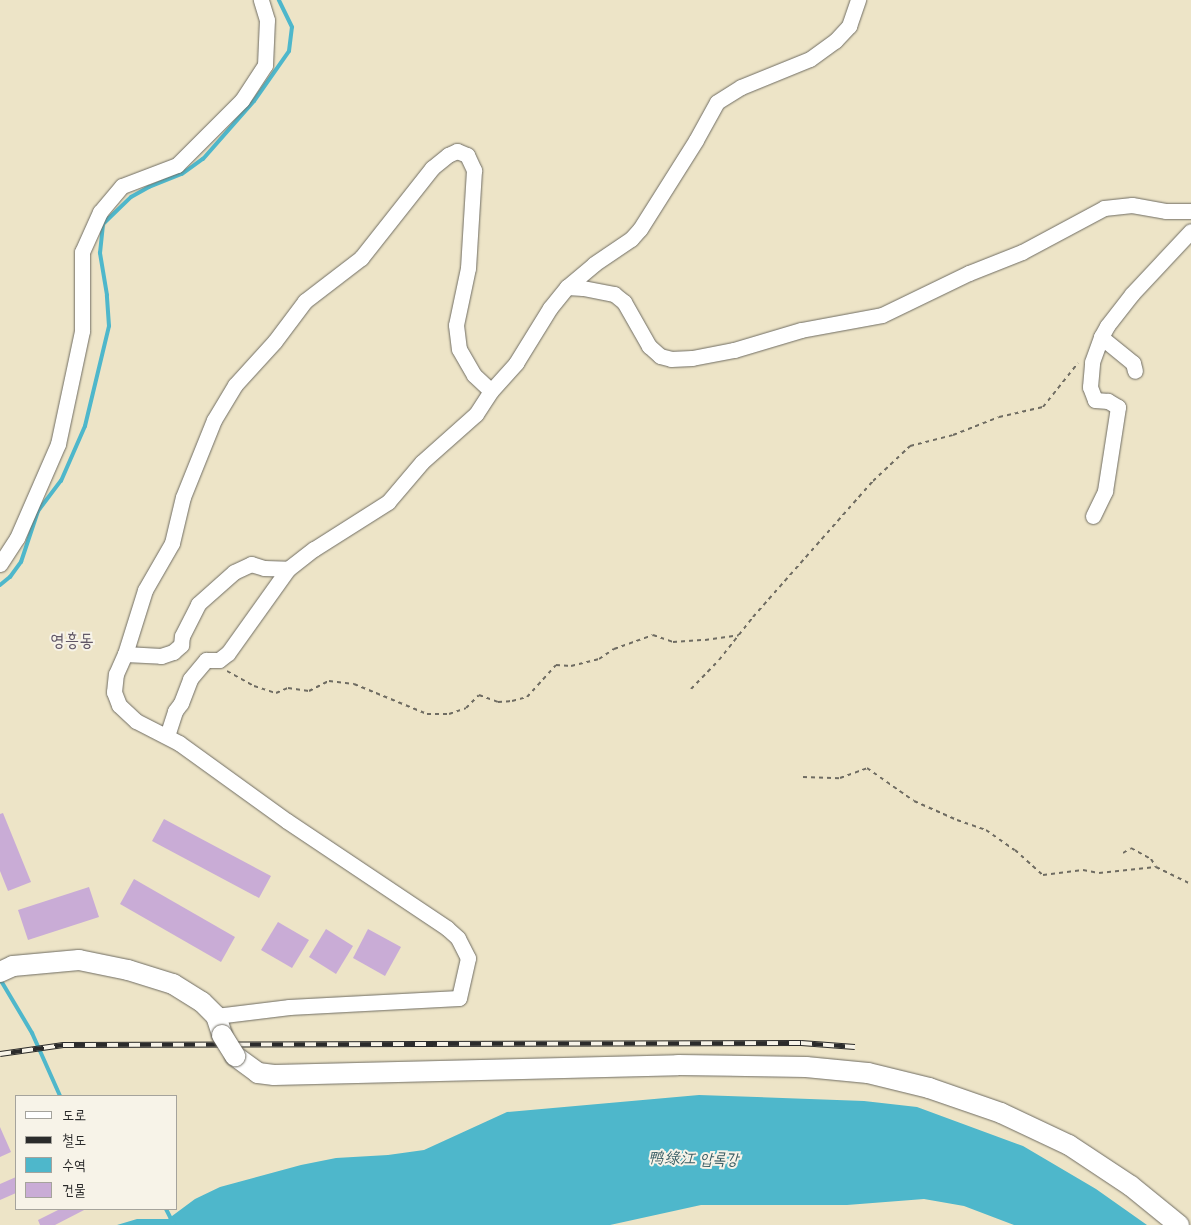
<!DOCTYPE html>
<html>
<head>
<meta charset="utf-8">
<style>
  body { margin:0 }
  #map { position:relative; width:1191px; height:1225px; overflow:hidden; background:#ede4c7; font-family:Sriracha,"LXGW WenKai TC","Poor Story",sans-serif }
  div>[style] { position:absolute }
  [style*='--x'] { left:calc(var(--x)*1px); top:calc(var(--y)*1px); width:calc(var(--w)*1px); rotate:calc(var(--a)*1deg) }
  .water>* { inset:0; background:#4eb7cb }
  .stream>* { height:4px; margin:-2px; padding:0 2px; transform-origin:2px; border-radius:2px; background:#4eb7cb }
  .building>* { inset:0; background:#c9acd6 }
  .path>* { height:2px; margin-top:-1px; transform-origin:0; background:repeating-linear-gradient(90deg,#6f6c62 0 4px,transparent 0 8px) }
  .roads { filter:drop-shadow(0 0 1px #6f6c62) drop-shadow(0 0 1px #6f6c62) }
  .minor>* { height:15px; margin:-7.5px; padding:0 7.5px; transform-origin:7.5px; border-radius:7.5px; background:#fff }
  .major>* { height:20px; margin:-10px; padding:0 10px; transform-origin:10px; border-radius:10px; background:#fff }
  .rail>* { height:5.5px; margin-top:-2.75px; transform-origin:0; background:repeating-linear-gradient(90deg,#f7f3e8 0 11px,#2b2b2b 0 22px); box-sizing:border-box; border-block:1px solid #2b2b2b }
  .bridges { filter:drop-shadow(0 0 1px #6f6c62) drop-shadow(0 0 1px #6f6c62) }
  .major-bridge>* { height:20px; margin:-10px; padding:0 10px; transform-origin:10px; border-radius:10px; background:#fff }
  span { translate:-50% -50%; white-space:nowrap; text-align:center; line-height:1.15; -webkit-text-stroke:4px #f7f3e8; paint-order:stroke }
  .water-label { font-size:16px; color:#375c63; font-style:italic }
  .quarter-label { font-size:18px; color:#625867 }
  .legend { position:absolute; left:15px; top:1095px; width:162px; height:115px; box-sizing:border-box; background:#f7f3e8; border:1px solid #a5a39c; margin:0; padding:6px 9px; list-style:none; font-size:15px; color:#2b2b2b }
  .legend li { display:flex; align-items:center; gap:10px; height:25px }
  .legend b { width:25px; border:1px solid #a5a39c }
</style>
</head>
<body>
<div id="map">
  <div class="water">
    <div style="clip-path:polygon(699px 1095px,864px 1101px,917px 1107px,1023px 1146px,1096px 1189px,1147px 1225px,1014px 1225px,964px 1206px,924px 1199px,847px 1205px,701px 1205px,610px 1225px,117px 1225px,137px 1219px,168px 1219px,195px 1199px,220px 1187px,301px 1165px,336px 1158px,388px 1155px,424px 1150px,507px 1112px)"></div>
  </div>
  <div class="stream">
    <div style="--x:0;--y:585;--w:13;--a:-39"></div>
    <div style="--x:10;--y:577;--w:19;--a:-54"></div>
    <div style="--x:21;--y:562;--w:54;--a:-71.6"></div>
    <div style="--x:38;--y:511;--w:38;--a:-53"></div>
    <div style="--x:61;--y:481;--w:60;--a:-66.4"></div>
    <div style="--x:85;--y:426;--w:103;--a:-76.5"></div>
    <div style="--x:109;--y:326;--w:31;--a:-94"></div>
    <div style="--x:107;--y:295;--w:43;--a:-99.5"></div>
    <div style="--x:100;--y:253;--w:29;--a:-84"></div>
    <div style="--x:103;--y:224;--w:39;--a:-44"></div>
    <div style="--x:131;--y:197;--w:21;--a:-29"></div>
    <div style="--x:149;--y:187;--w:35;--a:-22"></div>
    <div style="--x:182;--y:174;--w:26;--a:-36"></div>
    <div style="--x:203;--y:159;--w:77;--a:-48.7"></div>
    <div style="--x:254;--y:101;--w:61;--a:-55"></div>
    <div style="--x:289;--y:51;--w:24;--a:-83"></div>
    <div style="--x:292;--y:27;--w:30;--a:-116"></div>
    <div style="--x:0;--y:979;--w:63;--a:59.3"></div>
    <div style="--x:32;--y:1033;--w:69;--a:66"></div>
    <div style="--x:166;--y:1209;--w:18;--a:63"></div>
  </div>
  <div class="building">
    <div style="clip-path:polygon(3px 813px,31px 882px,8px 891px,0 871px,0 814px)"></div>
    <div style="clip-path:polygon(164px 819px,271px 876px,259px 898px,152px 841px)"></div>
    <div style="clip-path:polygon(134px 879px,235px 937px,221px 962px,120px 904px)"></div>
    <div style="clip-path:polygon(89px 887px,99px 917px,28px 940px,18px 910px)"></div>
    <div style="clip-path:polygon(278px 922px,309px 940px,292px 968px,261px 950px)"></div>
    <div style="clip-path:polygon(326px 929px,353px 946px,336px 974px,309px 957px)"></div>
    <div style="clip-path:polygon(368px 929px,401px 947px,385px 976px,353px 958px)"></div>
    <div style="clip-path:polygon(0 1127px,11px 1152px,0 1157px)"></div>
    <div style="clip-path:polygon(16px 1177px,16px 1193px,0 1200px,0 1184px)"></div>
    <div style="clip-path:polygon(60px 1209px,86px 1209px,55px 1225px,40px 1225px,38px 1220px)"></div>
  </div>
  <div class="path">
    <div style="--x:227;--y:671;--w:31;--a:29"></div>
    <div style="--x:254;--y:686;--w:23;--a:18"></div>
    <div style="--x:276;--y:693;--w:13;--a:-23"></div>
    <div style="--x:288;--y:688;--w:21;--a:8"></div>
    <div style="--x:309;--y:691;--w:22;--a:-27"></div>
    <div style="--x:329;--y:681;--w:25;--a:7"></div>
    <div style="--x:354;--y:684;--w:79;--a:22.3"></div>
    <div style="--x:427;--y:714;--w:22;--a:0"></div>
    <div style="--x:449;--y:714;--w:18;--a:-19"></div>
    <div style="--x:466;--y:708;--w:18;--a:-45"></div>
    <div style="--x:479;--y:695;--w:20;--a:20"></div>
    <div style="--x:498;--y:702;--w:14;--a:-4"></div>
    <div style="--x:512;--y:701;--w:16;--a:-15"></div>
    <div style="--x:527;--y:697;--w:43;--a:-47.8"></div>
    <div style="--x:556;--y:665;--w:15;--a:4"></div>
    <div style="--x:571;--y:666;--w:29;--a:-14"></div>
    <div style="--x:599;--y:659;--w:18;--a:-34"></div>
    <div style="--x:614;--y:649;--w:41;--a:-19.7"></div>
    <div style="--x:653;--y:635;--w:21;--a:19"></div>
    <div style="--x:673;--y:642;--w:32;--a:-4"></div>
    <div style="--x:705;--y:640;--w:34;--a:-8"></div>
    <div style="--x:691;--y:689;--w:40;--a:-46"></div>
    <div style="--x:719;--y:660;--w:55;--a:-51.7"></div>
    <div style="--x:753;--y:617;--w:181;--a:-48.6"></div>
    <div style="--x:873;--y:481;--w:51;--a:-43.4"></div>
    <div style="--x:910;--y:446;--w:44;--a:-14.3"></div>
    <div style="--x:953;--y:435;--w:49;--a:-21.4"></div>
    <div style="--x:999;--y:417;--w:45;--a:-12.8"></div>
    <div style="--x:1043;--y:407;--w:56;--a:-51.5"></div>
    <div style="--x:803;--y:777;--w:37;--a:2"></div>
    <div style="--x:840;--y:778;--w:29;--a:-20"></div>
    <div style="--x:867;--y:768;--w:57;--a:35.1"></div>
    <div style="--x:914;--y:801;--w:47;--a:23.8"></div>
    <div style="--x:957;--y:820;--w:31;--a:19"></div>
    <div style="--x:986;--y:830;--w:35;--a:35"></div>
    <div style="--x:1015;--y:850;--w:38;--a:42"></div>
    <div style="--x:1043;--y:875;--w:40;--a:-7.1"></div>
    <div style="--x:1083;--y:870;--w:16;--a:11"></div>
    <div style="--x:1099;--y:873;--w:57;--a:-6"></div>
    <div style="--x:1123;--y:853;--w:9;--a:-32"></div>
    <div style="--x:1131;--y:848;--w:23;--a:29"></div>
    <div style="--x:1151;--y:859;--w:9;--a:58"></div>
    <div style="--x:1156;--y:867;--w:39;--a:26"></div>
  </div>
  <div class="roads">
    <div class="minor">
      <div style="--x:567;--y:287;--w:16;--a:4"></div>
      <div style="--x:583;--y:288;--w:32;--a:11"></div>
      <div style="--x:614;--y:294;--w:13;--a:39"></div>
      <div style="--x:624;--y:302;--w:51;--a:60.4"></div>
      <div style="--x:649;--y:346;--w:15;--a:42"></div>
      <div style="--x:660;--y:356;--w:11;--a:15"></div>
      <div style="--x:671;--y:359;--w:21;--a:-3"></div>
      <div style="--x:692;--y:358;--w:43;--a:-10.8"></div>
      <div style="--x:734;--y:350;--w:70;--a:-16.6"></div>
      <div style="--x:801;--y:330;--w:82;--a:-10.5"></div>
      <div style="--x:882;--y:315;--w:97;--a:-25.8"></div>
      <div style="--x:969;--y:273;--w:57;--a:-21.6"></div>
      <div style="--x:1022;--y:252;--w:93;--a:-28.2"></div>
      <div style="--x:1104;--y:208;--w:28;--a:-6"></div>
      <div style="--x:1132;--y:205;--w:35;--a:10"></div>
      <div style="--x:1166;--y:211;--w:25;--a:0"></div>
      <div style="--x:1101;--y:337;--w:41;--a:39.1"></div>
      <div style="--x:1133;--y:363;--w:8;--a:76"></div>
      <div style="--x:1093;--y:516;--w:28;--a:-64"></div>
      <div style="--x:1105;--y:491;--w:85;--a:-81.2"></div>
      <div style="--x:1118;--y:407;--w:12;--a:-149"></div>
      <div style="--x:1108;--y:401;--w:13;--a:-176"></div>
      <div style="--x:1095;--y:400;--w:14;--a:-111"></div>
      <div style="--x:1090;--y:387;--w:25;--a:-85"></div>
      <div style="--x:1092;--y:362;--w:27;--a:-70"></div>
      <div style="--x:1101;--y:337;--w:13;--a:-61"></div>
      <div style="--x:1107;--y:326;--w:41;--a:-52"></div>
      <div style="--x:1132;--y:294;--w:86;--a:-46.9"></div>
      <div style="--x:0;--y:564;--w:31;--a:-57"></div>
      <div style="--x:17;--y:538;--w:103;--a:-66.4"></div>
      <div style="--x:58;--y:444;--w:116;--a:-78"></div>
      <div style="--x:82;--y:331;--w:79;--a:-90"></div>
      <div style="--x:82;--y:252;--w:44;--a:-65.8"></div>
      <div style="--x:100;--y:212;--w:34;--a:-50"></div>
      <div style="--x:122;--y:186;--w:59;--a:-20.9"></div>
      <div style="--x:177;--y:165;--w:92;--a:-45"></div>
      <div style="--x:242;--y:100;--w:42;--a:-56.7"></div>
      <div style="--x:265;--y:65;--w:45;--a:-87.5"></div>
      <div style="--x:267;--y:20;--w:21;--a:-107"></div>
      <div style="--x:125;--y:654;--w:67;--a:-72.6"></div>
      <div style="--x:145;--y:590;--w:54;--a:-60.1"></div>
      <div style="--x:172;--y:543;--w:47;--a:-76.6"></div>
      <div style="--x:183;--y:497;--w:83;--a:-68.1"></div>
      <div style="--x:214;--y:420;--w:41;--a:-59"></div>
      <div style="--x:235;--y:385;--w:59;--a:-47.7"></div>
      <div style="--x:275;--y:341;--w:50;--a:-53.1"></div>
      <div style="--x:305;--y:301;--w:71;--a:-37.5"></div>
      <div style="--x:361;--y:258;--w:115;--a:-51.7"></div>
      <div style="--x:432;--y:168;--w:21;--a:-39"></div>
      <div style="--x:448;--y:155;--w:10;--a:-24"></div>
      <div style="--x:457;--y:151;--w:11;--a:22"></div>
      <div style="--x:467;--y:155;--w:17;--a:65"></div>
      <div style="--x:474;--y:170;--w:98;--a:93.5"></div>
      <div style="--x:468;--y:268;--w:58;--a:101.9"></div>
      <div style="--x:456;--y:325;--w:24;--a:83"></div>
      <div style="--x:459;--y:349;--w:30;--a:60"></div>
      <div style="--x:474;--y:375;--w:23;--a:43"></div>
      <div style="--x:167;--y:736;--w:26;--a:-72"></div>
      <div style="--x:175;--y:711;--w:10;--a:-53"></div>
      <div style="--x:181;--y:703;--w:26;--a:-69"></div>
      <div style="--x:190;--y:679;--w:25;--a:-50"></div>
      <div style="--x:206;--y:660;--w:13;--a:0"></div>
      <div style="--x:219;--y:660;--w:11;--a:-38"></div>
      <div style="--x:228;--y:653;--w:103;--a:-54.5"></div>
      <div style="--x:216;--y:1016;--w:74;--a:-7"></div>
      <div style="--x:289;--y:1007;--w:170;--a:-3"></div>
      <div style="--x:459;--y:998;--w:41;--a:-77.3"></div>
      <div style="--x:468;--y:958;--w:22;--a:-117"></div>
      <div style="--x:458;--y:938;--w:15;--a:-138"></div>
      <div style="--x:447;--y:928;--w:192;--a:-146.2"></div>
      <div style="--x:287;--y:821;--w:133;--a:-144.2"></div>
      <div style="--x:179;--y:743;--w:48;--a:-152.9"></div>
      <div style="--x:136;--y:721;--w:23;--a:-137"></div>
      <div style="--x:119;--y:705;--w:14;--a:-111"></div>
      <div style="--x:114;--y:692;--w:18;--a:-84"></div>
      <div style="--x:116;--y:674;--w:22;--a:-66"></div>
      <div style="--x:125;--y:654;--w:36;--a:3"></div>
      <div style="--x:161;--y:656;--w:13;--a:-18"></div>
      <div style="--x:173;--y:652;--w:11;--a:-41"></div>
      <div style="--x:181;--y:645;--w:9;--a:-84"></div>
      <div style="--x:182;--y:636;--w:36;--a:-63"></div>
      <div style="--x:198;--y:604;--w:48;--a:-41.6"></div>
      <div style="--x:234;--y:572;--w:19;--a:-25"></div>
      <div style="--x:251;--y:564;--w:14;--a:17"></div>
      <div style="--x:264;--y:568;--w:24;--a:2"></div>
      <div style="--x:288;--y:569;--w:33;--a:-38"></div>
      <div style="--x:314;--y:549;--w:88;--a:-32.4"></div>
      <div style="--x:388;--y:502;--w:52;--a:-49.6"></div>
      <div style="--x:422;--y:462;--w:72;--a:-41.6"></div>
      <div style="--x:476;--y:414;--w:27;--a:-57"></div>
      <div style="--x:491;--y:391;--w:38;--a:-48"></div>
      <div style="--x:516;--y:363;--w:65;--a:-58.3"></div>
      <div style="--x:550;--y:308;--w:27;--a:-51"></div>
      <div style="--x:567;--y:287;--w:35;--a:-40"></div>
      <div style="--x:594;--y:264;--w:45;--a:-34"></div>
      <div style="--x:631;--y:239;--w:13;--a:-48"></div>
      <div style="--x:640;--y:229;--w:105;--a:-57.8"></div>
      <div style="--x:696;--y:140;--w:43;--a:-61.1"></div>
      <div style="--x:717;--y:102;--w:28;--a:-32"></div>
      <div style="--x:741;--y:87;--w:74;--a:-22.1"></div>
      <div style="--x:810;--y:59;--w:31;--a:-36"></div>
      <div style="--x:835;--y:41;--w:21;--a:-47"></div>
      <div style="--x:849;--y:26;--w:28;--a:-71"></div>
    </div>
    <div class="major">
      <div style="--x:0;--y:972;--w:14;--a:-25"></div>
      <div style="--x:13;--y:966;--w:66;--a:-5.2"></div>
      <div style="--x:79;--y:960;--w:50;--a:11.5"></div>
      <div style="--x:128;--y:970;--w:47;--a:17.3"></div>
      <div style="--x:173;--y:984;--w:34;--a:32"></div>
      <div style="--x:202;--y:1002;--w:20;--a:45"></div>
      <div style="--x:216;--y:1016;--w:20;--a:72"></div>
      <div style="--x:235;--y:1056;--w:29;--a:36"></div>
      <div style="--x:258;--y:1073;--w:16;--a:7"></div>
      <div style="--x:274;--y:1075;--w:404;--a:-1.4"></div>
      <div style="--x:678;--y:1065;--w:128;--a:0.9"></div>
      <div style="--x:806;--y:1067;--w:62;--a:5.5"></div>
      <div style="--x:868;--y:1073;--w:63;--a:13.8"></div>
      <div style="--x:929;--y:1088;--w:76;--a:19.1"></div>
      <div style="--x:1001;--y:1113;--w:75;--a:25.2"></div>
      <div style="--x:1069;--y:1145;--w:74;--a:33.5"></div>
      <div style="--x:1131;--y:1186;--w:62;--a:39.1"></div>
    </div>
  </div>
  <div class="rail">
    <div style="--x:0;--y:1054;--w:64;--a:-8.1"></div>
    <div style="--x:63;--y:1045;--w:738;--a:-0.16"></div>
    <div style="--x:801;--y:1043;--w:54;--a:4.2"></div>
  </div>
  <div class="bridges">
    <div class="major-bridge">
      <div style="--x:222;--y:1035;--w:25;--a:58"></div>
    </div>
  </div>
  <div class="water-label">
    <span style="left:693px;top:1159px;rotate:1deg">鸭绿江 압록강</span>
  </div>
  <div class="quarter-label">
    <span style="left:72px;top:640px">영흥동</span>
  </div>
  <ul class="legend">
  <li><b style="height:6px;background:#fff"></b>도로</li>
  <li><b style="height:6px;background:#2b2b2b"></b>철도</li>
  <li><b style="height:14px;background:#4eb7cb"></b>수역</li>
  <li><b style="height:14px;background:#c9acd6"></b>건물</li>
  </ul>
</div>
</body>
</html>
